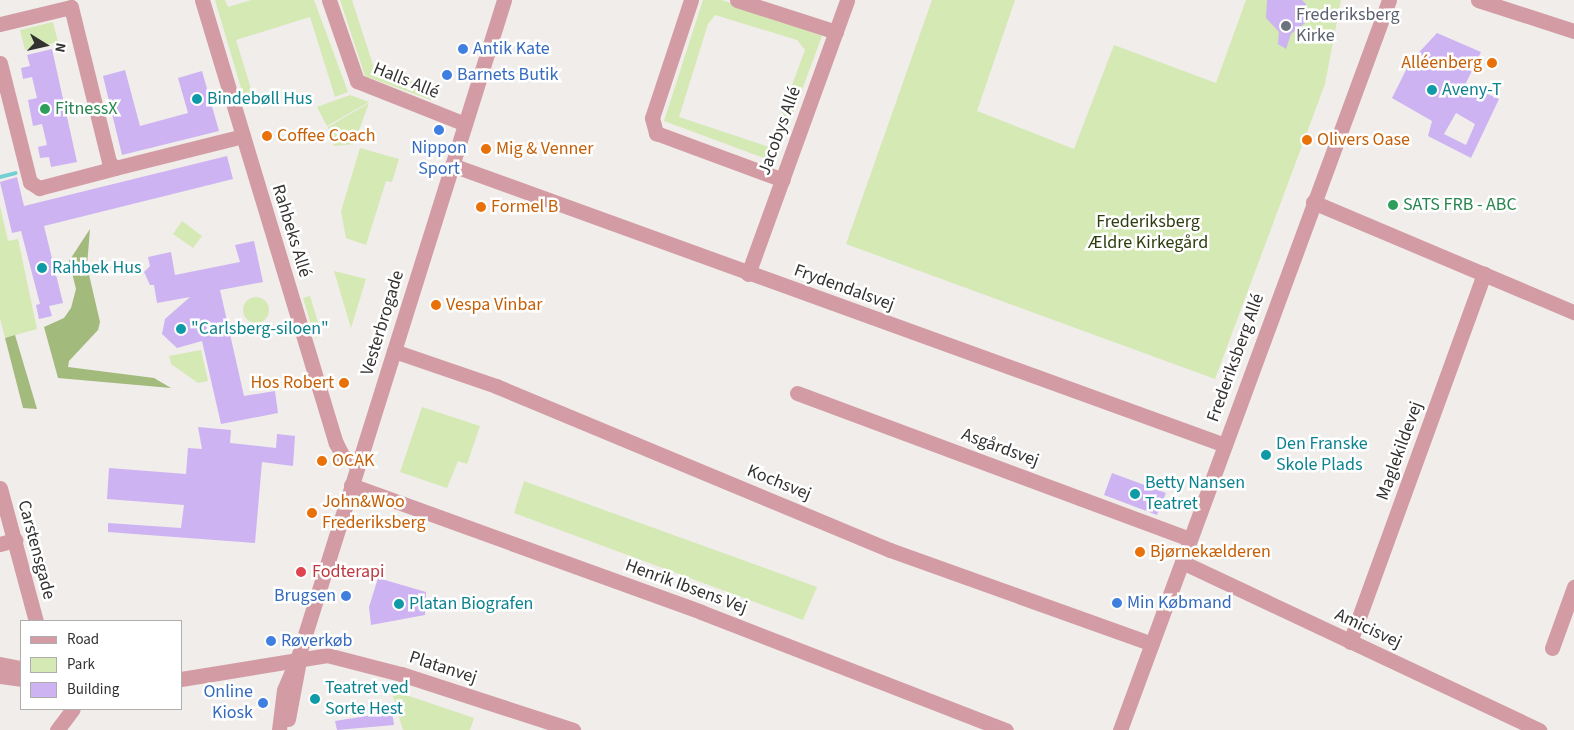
<!DOCTYPE html>
<html>
<head>
<meta charset="utf-8">
<style>
  body { margin:0 }
  #map { position:relative; width:1574px; height:730px; overflow:hidden; background:#f0edeb; font-family:"Source Sans 3",sans-serif }
  div>[style] { position:absolute }
  [style*='--x'] { left:calc(var(--x)*1px); top:calc(var(--y)*1px); width:calc(var(--w)*1px); rotate:calc(var(--a)*1deg) }
  .green>* { inset:0; background:#d4e9b4 }
  .round { border-radius:50% }
  .forest>* { inset:0; background:#a2ba7b }
  .stream>* { height:4px; margin:-2px; padding:0 2px; transform-origin:2px; border-radius:2px; background:#72d0d2 }
  .building>* { inset:0; background:#cdb3f1 }
  .minor>* { height:15px; margin:-7.5px; padding:0 7.5px; transform-origin:7.5px; border-radius:7.5px; background:#d39ca4 }
  .dots>* { width:14px; height:14px; translate:-50% -50%; box-sizing:border-box; border:2px solid #fff; border-radius:50% }
  span { translate:-50% -50%; white-space:nowrap; text-align:center; line-height:1.15; -webkit-text-stroke:5px #fff; paint-order:stroke }
  .worship-label { font-size:18px; color:#5b616d }
  .left { translate:0 -50%; text-align:left }
  .shop-label { font-size:18px; color:#366cbe }
  .right { translate:-100% -50%; text-align:right }
  .food-label { font-size:18px; color:#c56008 }
  .street-label { font-size:18px; color:#333231 }
  .culture-label { font-size:18px; color:#0d838f }
  .leisure-label { font-size:18px; color:#27864d }
  .park-label { font-size:18px; color:#2e3d0e }
  .health-label { font-size:18px; color:#be3a42 }
  .legend { position:absolute; left:20px; top:620px; width:162px; height:90px; box-sizing:border-box; background:#fff; border:1px solid #adadad; margin:0; padding:6px 9px; list-style:none; font-size:15px; color:#333231 }
  .legend li { display:flex; align-items:center; gap:10px; height:25px }
  .legend b { width:25px; border:1px solid #adadad }
  .north { position:absolute; left:20px; top:20px; width:50px; height:50px; -webkit-text-stroke:4px #fff; paint-order:stroke; rotate:100deg; font-size:14px; font-weight:700; line-height:20px; text-align:center; color:#333231 }
  .north::after { content:''; display:block; margin:auto; width:18px; height:22px; background:#333231; clip-path:polygon(50% 0,100% 100%,50% 72%,0 100%) }
</style>
</head>
<body>
<div id="map">
  <div class="green">
    <div style="clip-path:polygon(215px 0,225px 0,228px 7px,251px 0,314px 0,348px 92px,335px 97px,310px 17px,236px 40px,255px 102px,246px 105px)"></div>
    <div style="clip-path:polygon(340px 0,352px 0,374px 68px,435px 88px,431px 100px,365px 76px)"></div>
    <div style="clip-path:polygon(evenodd,703px 0,722px 0,822px 36px,775px 162px,664px 121px,703px 0,715px 15px,797px 40px,805px 50px,769px 147px,679px 117px,708px 24px,715px 15px)"></div>
    <div style="clip-path:polygon(932px 0,1015px 0,977px 111px,1074px 149px,1114px 45px,1216px 83px,1246px 0,1341px 0,1325px 84px,1215px 379px,846px 244px)"></div>
    <div style="clip-path:polygon(53px 22px,58px 42px,25px 50px,20px 30px)"></div>
    <div style="clip-path:polygon(350px 95px,369px 102px,327px 126px,317px 107px)"></div>
    <div style="clip-path:polygon(369px 103px,354px 144px,334px 146px,328px 127px)"></div>
    <div style="clip-path:polygon(360px 148px,399px 159px,392px 182px,386px 181px,366px 245px,346px 238px,341px 211px)"></div>
    <div style="clip-path:polygon(0 206px,8px 241px,18px 239px,37px 329px,5px 338px,0 318px)"></div>
    <div style="clip-path:polygon(182px 221px,202px 236px,193px 248px,173px 234px)"></div>
    <div style="clip-path:polygon(334px 271px,366px 279px,351px 328px)"></div>
    <div style="clip-path:polygon(310px 296px,322px 335px,315px 338px,303px 298px)"></div>
    <div class="round" style="left:243px;top:297px;width:26px;height:26px"></div>
    <div style="clip-path:polygon(201px 350px,208px 381px,198px 383px,171px 364px,169px 356px)"></div>
    <div style="clip-path:polygon(422px 407px,480px 426px,467px 464px,458px 461px,447px 488px,400px 472px)"></div>
    <div style="clip-path:polygon(524px 481px,817px 587px,803px 620px,514px 513px)"></div>
    <div style="clip-path:polygon(391px 690px,474px 718px,470px 730px,403px 730px)"></div>
  </div>
  <div class="forest">
    <div style="clip-path:polygon(90px 229px,87px 266px,100px 322px,98px 330px,69px 361px,68px 367px,154px 378px,171px 388px,58px 378px,44px 327px,64px 318px,71px 308px,76px 289px,69px 261px)"></div>
    <div style="clip-path:polygon(15px 335px,37px 409px,23px 408px,5px 338px)"></div>
  </div>
  <div class="stream">
    <div style="--x:0;--y:177;--w:16;--a:-14"></div>
  </div>
  <div class="building">
    <div style="clip-path:polygon(1267px 0,1302px 0,1306px 4px,1305px 23px,1291px 34px,1286px 49px,1278px 44px,1279px 32px,1266px 18px)"></div>
    <div style="clip-path:polygon(evenodd,1437px 33px,1481px 52px,1465px 85px,1482px 96px,1483px 92px,1499px 99px,1471px 158px,1428px 136px,1432px 121px,1392px 98px,1410px 62px,1437px 33px,1456px 113px,1475px 124px,1466px 145px,1444px 134px,1456px 113px)"></div>
    <div style="clip-path:polygon(52px 49px,77px 162px,51px 167px,49px 157px,40px 158px,38px 147px,47px 145px,42px 124px,33px 126px,28px 100px,37px 98px,32px 77px,23px 79px,21px 68px,30px 66px,27px 55px)"></div>
    <div style="clip-path:polygon(125px 70px,140px 126px,188px 113px,178px 78px,202px 71px,219px 131px,122px 155px,103px 76px)"></div>
    <div style="clip-path:polygon(227px 156px,233px 179px,44px 226px,63px 303px,49px 306px,52px 316px,39px 319px,36px 305px,40px 304px,21px 231px,12px 233px,0 182px,17px 177px,24px 206px)"></div>
    <div style="clip-path:polygon(254px 241px,263px 282px,220px 290px,244px 396px,275px 391px,278px 413px,221px 424px,202px 341px,177px 348px,162px 334px,165px 319px,190px 297px,157px 303px,154px 285px,150px 285px,144px 272px,150px 266px,148px 257px,171px 252px,175px 275px,240px 262px,235px 245px)"></div>
    <div style="clip-path:polygon(198px 427px,231px 430px,230px 443px,276px 448px,277px 434px,295px 436px,293px 466px,262px 462px,255px 543px,108px 532px,108px 523px,181px 528px,184px 505px,107px 499px,109px 468px,186px 474px,188px 448px,202px 449px)"></div>
    <div style="clip-path:polygon(1112px 473px,1166px 493px,1157px 515px,1104px 495px)"></div>
    <div style="clip-path:polygon(378px 578px,426px 592px,425px 615px,371px 625px,369px 607px)"></div>
    <div style="clip-path:polygon(392px 712px,394px 725px,337px 730px,335px 721px)"></div>
  </div>
  <div class="minor">
    <div style="--x:202;--y:0;--w:463;--a:73.2"></div>
    <div style="--x:336;--y:443;--w:13;--a:63"></div>
    <div style="--x:342;--y:455;--w:18;--a:34"></div>
    <div style="--x:329;--y:0;--w:86;--a:70.9"></div>
    <div style="--x:357;--y:81;--w:116;--a:21.7"></div>
    <div style="--x:691;--y:0;--w:124;--a:108.3"></div>
    <div style="--x:652;--y:118;--w:16;--a:75"></div>
    <div style="--x:656;--y:133;--w:135;--a:20.3"></div>
    <div style="--x:737;--y:0;--w:104;--a:17.9"></div>
    <div style="--x:1478;--y:0;--w:101;--a:17.9"></div>
    <div style="--x:0;--y:24;--w:73;--a:-13.5"></div>
    <div style="--x:71;--y:7;--w:160;--a:76.2"></div>
    <div style="--x:109;--y:162;--w:8;--a:45"></div>
    <div style="--x:115;--y:168;--w:132;--a:-14"></div>
    <div style="--x:0;--y:63;--w:123;--a:75.9"></div>
    <div style="--x:30;--y:182;--w:11;--a:34"></div>
    <div style="--x:39;--y:188;--w:79;--a:-14.7"></div>
    <div style="--x:452;--y:165;--w:822;--a:19.91"></div>
    <div style="--x:1313;--y:202;--w:283;--a:22.9"></div>
    <div style="--x:748;--y:274;--w:291;--a:-70.1"></div>
    <div style="--x:394;--y:351;--w:108;--a:18.9"></div>
    <div style="--x:496;--y:386;--w:427;--a:22.6"></div>
    <div style="--x:890;--y:550;--w:278;--a:19.7"></div>
    <div style="--x:797;--y:393;--w:419;--a:20.4"></div>
    <div style="--x:351;--y:485;--w:372;--a:19.9"></div>
    <div style="--x:701;--y:612;--w:327;--a:21.2"></div>
    <div style="--x:0;--y:488;--w:138;--a:74.9"></div>
    <div style="--x:0;--y:544;--w:16;--a:-15"></div>
    <div style="--x:1182;--y:562;--w:395;--a:25.2"></div>
    <div style="--x:1350;--y:642;--w:392;--a:-70"></div>
    <div style="--x:1552;--y:648;--w:65;--a:-70.2"></div>
    <div style="--x:0;--y:664;--w:21;--a:11"></div>
    <div style="--x:0;--y:676;--w:21;--a:8"></div>
    <div style="--x:181;--y:679;--w:148;--a:-9.3"></div>
    <div style="--x:327;--y:655;--w:76;--a:14.4"></div>
    <div style="--x:401;--y:674;--w:181;--a:18"></div>
    <div style="--x:288;--y:719;--w:54;--a:-79.3"></div>
    <div style="--x:57;--y:730;--w:26;--a:-53"></div>
    <div style="--x:279;--y:730;--w:40;--a:-82.9"></div>
    <div style="--x:284;--y:690;--w:36;--a:-67"></div>
    <div style="--x:298;--y:657;--w:689;--a:-72.59"></div>
    <div style="--x:1120;--y:730;--w:778;--a:-69.77"></div>
  </div>
  <div class="dots">
    <div style="left:1286px;top:26px;background:#6b7280"></div>
    <div style="left:463px;top:49px;background:#3f7fe0"></div>
    <div style="left:1492px;top:63px;background:#e8710a"></div>
    <div style="left:447px;top:75px;background:#3f7fe0"></div>
    <div style="left:1432px;top:90px;background:#0f9aa8"></div>
    <div style="left:197px;top:99px;background:#0f9aa8"></div>
    <div style="left:45px;top:109px;background:#2e9e5b"></div>
    <div style="left:439px;top:130px;background:#3f7fe0"></div>
    <div style="left:267px;top:136px;background:#e8710a"></div>
    <div style="left:1307px;top:140px;background:#e8710a"></div>
    <div style="left:486px;top:149px;background:#e8710a"></div>
    <div style="left:1393px;top:205px;background:#2e9e5b"></div>
    <div style="left:481px;top:207px;background:#e8710a"></div>
    <div style="left:42px;top:268px;background:#0f9aa8"></div>
    <div style="left:436px;top:305px;background:#e8710a"></div>
    <div style="left:181px;top:329px;background:#0f9aa8"></div>
    <div style="left:344px;top:383px;background:#e8710a"></div>
    <div style="left:1266px;top:455px;background:#0f9aa8"></div>
    <div style="left:322px;top:461px;background:#e8710a"></div>
    <div style="left:1135px;top:494px;background:#0f9aa8"></div>
    <div style="left:312px;top:513px;background:#e8710a"></div>
    <div style="left:1140px;top:552px;background:#e8710a"></div>
    <div style="left:301px;top:572px;background:#e0444e"></div>
    <div style="left:346px;top:596px;background:#3f7fe0"></div>
    <div style="left:1117px;top:603px;background:#3f7fe0"></div>
    <div style="left:399px;top:604px;background:#0f9aa8"></div>
    <div style="left:271px;top:641px;background:#3f7fe0"></div>
    <div style="left:315px;top:699px;background:#0f9aa8"></div>
    <div style="left:263px;top:703px;background:#3f7fe0"></div>
  </div>
  <div class="worship-label">
    <span class="left" style="left:1296px;top:26px">Frederiksberg<br>Kirke</span>
  </div>
  <div class="shop-label">
    <span class="left" style="left:473px;top:49px">Antik Kate</span>
    <span class="left" style="left:457px;top:75px">Barnets Butik</span>
    <span style="left:439px;top:159px">Nippon<br>Sport</span>
    <span class="right" style="left:336px;top:596px">Brugsen</span>
    <span class="left" style="left:1127px;top:603px">Min Købmand</span>
    <span class="left" style="left:281px;top:641px">Røverkøb</span>
    <span class="right" style="left:253px;top:703px">Online<br>Kiosk</span>
  </div>
  <div class="food-label">
    <span class="right" style="left:1482px;top:63px">Alléenberg</span>
    <span class="left" style="left:277px;top:136px">Coffee Coach</span>
    <span class="left" style="left:1317px;top:140px">Olivers Oase</span>
    <span class="left" style="left:496px;top:149px">Mig &amp; Venner</span>
    <span class="left" style="left:491px;top:207px">Formel B</span>
    <span class="left" style="left:446px;top:305px">Vespa Vinbar</span>
    <span class="right" style="left:334px;top:383px">Hos Robert</span>
    <span class="left" style="left:332px;top:461px">OCAK</span>
    <span class="left" style="left:322px;top:513px">John&amp;Woo<br>Frederiksberg</span>
    <span class="left" style="left:1150px;top:552px">Bjørnekælderen</span>
  </div>
  <div class="street-label">
    <span style="left:406px;top:81px;rotate:22deg">Halls Allé</span>
    <span style="left:780px;top:131px;rotate:-70deg">Jacobys Allé</span>
    <span style="left:291px;top:231px;rotate:73deg">Rahbeks Allé</span>
    <span style="left:844px;top:288px;rotate:20deg">Frydendalsvej</span>
    <span style="left:383px;top:323px;rotate:-73deg">Vesterbrogade</span>
    <span style="left:1236px;top:358px;rotate:-70deg">Frederiksberg Allé</span>
    <span style="left:1000px;top:448px;rotate:20deg">Asgårdsvej</span>
    <span style="left:1400px;top:451px;rotate:-70deg">Maglekildevej</span>
    <span style="left:779px;top:483px;rotate:22deg">Kochsvej</span>
    <span style="left:36px;top:550px;rotate:75deg">Carstensgade</span>
    <span style="left:686px;top:587px;rotate:20deg">Henrik Ibsens Vej</span>
    <span style="left:1368px;top:629px;rotate:25deg">Amicisvej</span>
    <span style="left:443px;top:668px;rotate:18deg">Platanvej</span>
  </div>
  <div class="culture-label">
    <span class="left" style="left:1442px;top:90px">Aveny-T</span>
    <span class="left" style="left:207px;top:99px">Bindebøll Hus</span>
    <span class="left" style="left:52px;top:268px">Rahbek Hus</span>
    <span class="left" style="left:191px;top:329px">"Carlsberg-siloen"</span>
    <span class="left" style="left:1276px;top:455px">Den Franske<br>Skole Plads</span>
    <span class="left" style="left:1145px;top:494px">Betty Nansen<br>Teatret</span>
    <span class="left" style="left:409px;top:604px">Platan Biografen</span>
    <span class="left" style="left:325px;top:699px">Teatret ved<br>Sorte Hest</span>
  </div>
  <div class="leisure-label">
    <span class="left" style="left:55px;top:109px">FitnessX</span>
    <span class="left" style="left:1403px;top:205px">SATS FRB - ABC</span>
  </div>
  <div class="park-label">
    <span style="left:1148px;top:233px">Frederiksberg<br>Ældre Kirkegård</span>
  </div>
  <div class="health-label">
    <span class="left" style="left:312px;top:572px">Fodterapi</span>
  </div>
  <ul class="legend">
  <li><b style="height:6px;background:#d39ca4"></b>Road</li>
  <li><b style="height:14px;background:#d4e9b4"></b>Park</li>
  <li><b style="height:14px;background:#cdb3f1"></b>Building</li>
  </ul>
  <div class="north">N</div>
</div>
</body>
</html>
